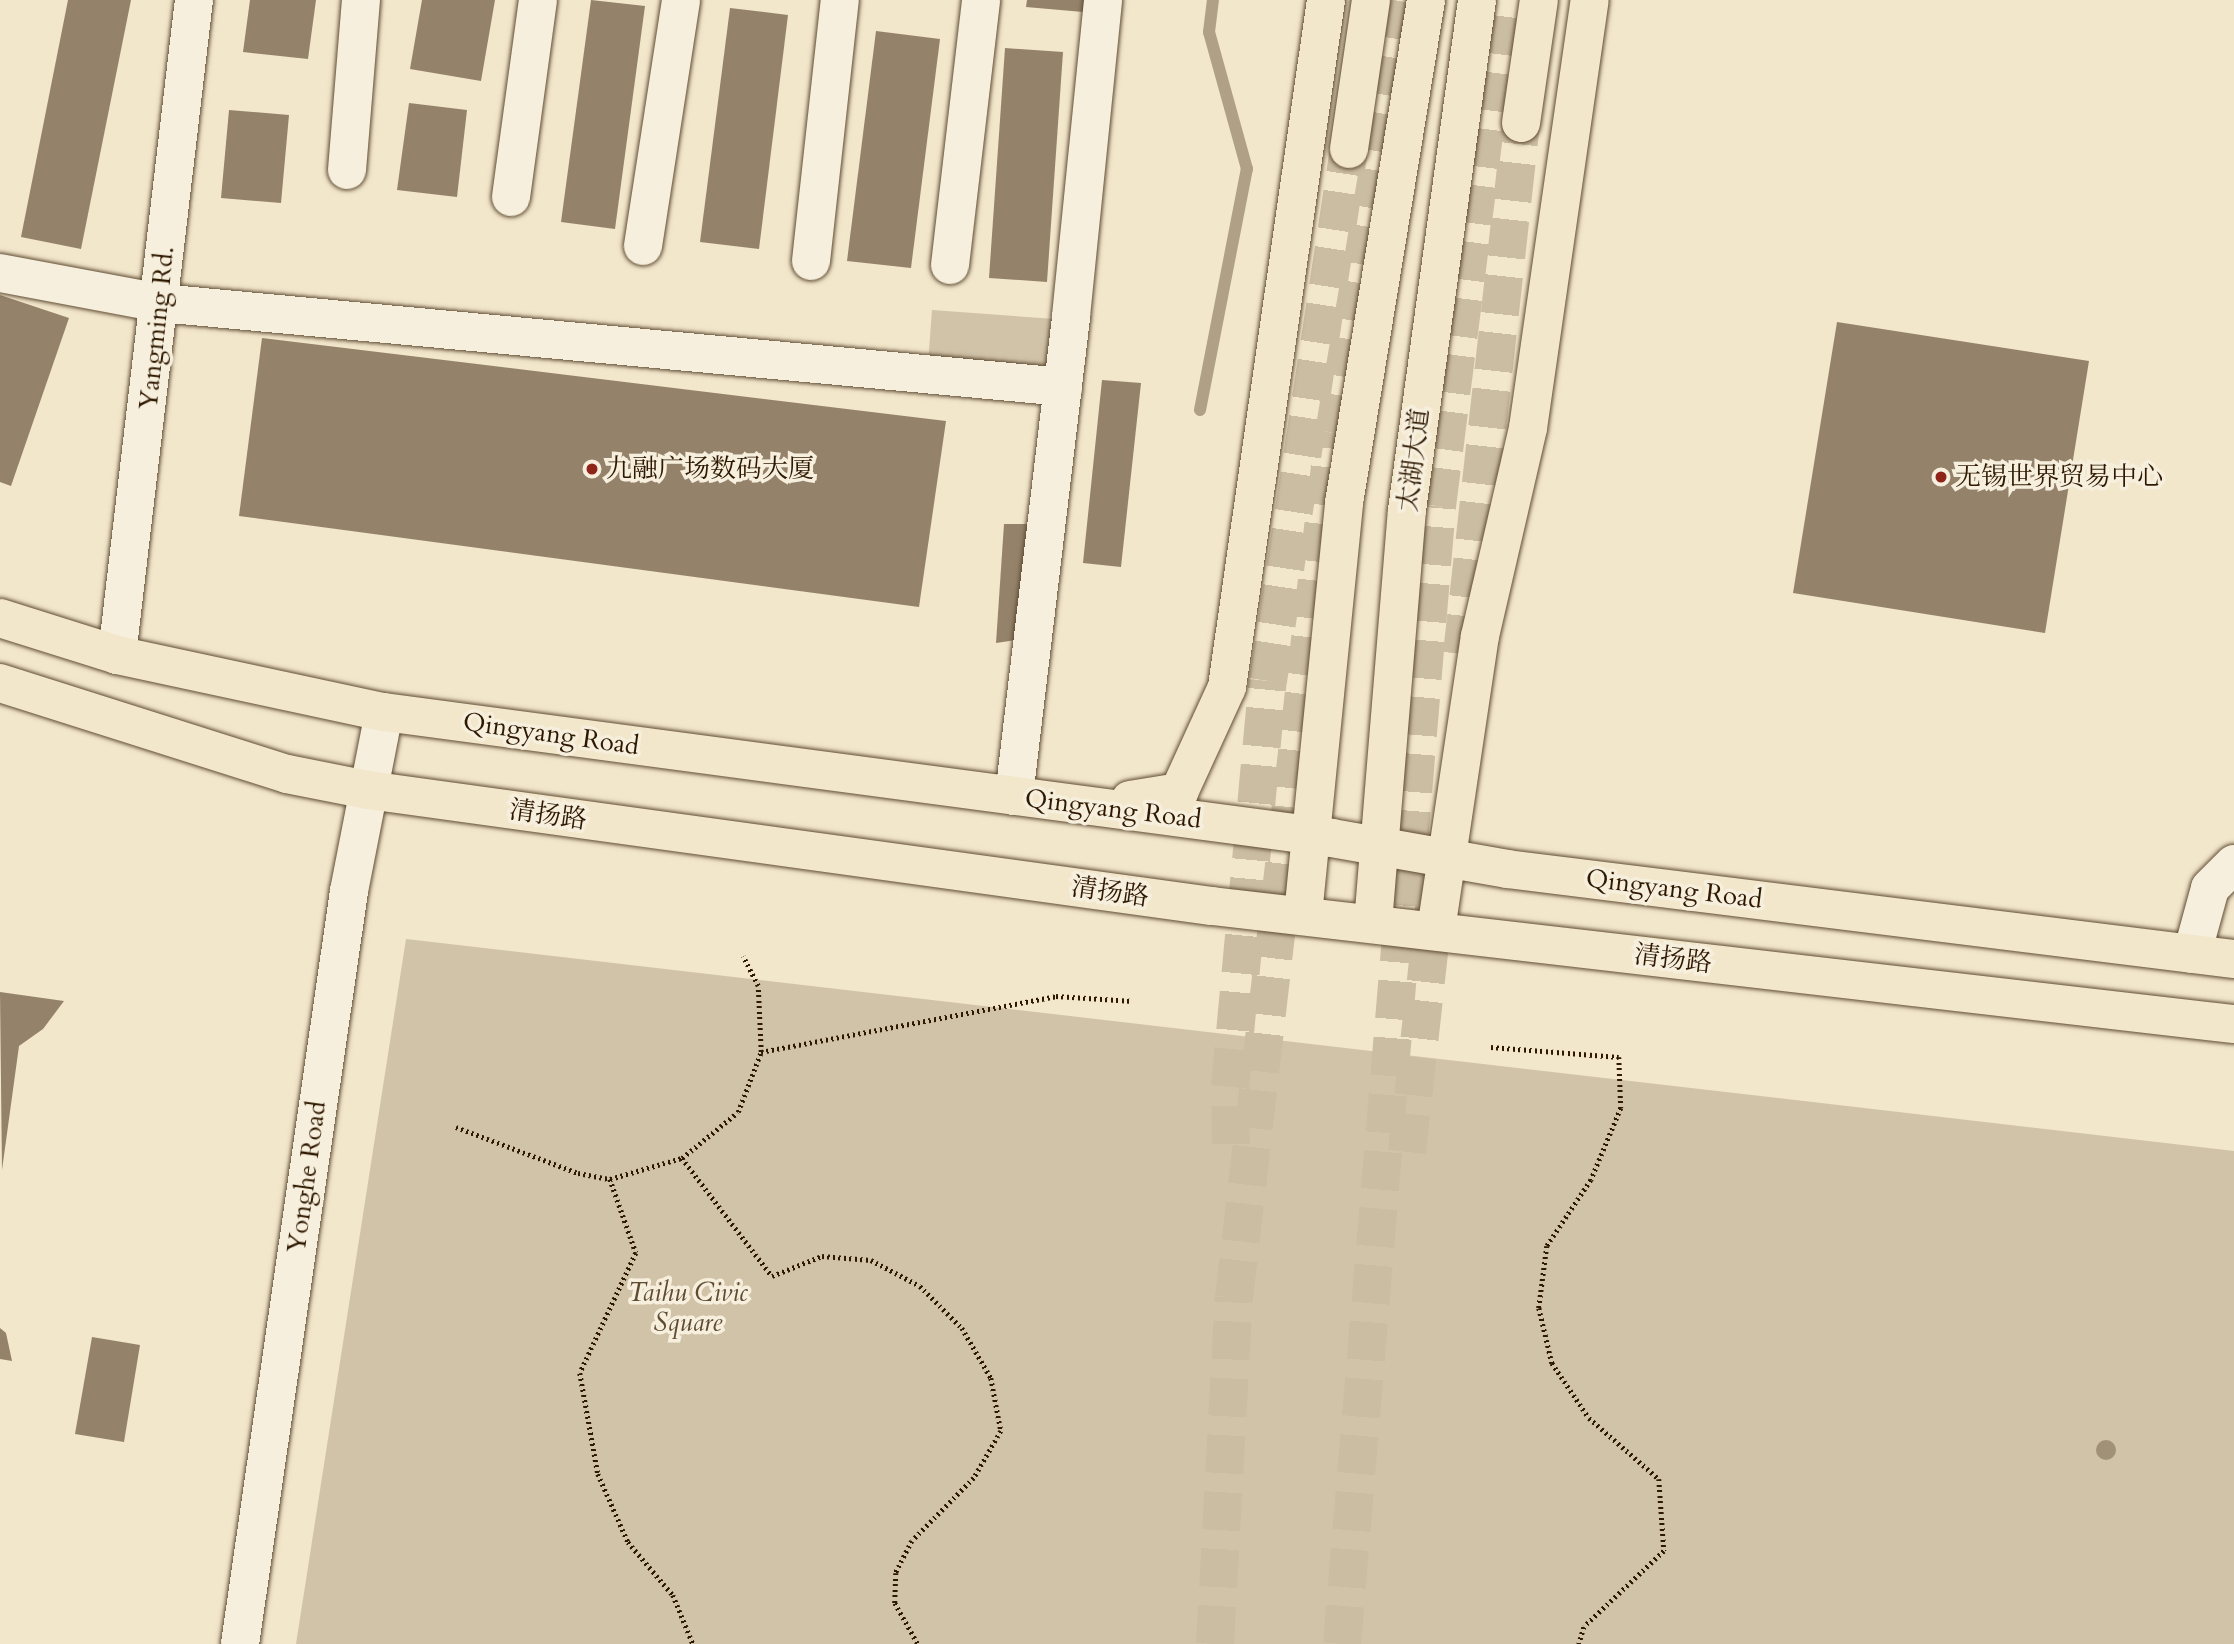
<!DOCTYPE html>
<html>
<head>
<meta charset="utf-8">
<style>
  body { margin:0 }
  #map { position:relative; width:2234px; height:1644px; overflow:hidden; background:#f2e6cb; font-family:Cardo,"Noto Serif SC",serif }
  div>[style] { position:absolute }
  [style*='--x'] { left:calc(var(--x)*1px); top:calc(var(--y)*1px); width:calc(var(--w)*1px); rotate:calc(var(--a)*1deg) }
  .green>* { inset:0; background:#d1c3a8 }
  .stream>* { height:12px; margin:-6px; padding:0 6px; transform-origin:6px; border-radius:6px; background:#afa086 }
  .building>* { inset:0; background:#94836a }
  .highway-tunnel>* { height:38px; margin-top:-19px; transform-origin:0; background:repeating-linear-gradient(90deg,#cbbda2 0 38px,transparent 0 57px) }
  .path>* { height:4.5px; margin-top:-2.25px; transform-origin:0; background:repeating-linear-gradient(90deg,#2e1800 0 2px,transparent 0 5.5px) }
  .roads { filter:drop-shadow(0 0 2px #5f4c33) drop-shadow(0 0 2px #5f4c33) }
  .minor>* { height:38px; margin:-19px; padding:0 19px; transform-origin:19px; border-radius:19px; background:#f7efdd }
  .major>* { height:38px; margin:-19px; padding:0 19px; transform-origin:19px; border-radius:19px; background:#f2e6cb }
  .highway>* { height:38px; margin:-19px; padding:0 19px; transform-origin:19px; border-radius:19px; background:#f2e6cb }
  .trees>* { width:20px; height:20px; margin:-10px; border-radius:50%; background:#a19177 }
  .dots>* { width:19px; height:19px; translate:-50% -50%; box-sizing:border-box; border:4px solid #f7efdd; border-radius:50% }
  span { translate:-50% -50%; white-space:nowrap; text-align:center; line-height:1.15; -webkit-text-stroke:7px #f7efdd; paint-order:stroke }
  .street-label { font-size:26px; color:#2e1800 }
  .poi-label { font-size:26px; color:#2e1800 }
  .left { translate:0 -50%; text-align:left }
  .park-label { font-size:26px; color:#5f4b32; font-style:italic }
</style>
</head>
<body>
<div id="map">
  <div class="green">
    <div style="clip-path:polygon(932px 310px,1055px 319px,1051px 373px,928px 363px)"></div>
    <div style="clip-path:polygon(406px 939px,2234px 1151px,2234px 1644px,296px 1644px)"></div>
  </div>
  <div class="stream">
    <div style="--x:1200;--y:410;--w:246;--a:-79"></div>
    <div style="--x:1247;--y:169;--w:142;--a:-105.5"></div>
    <div style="--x:1209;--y:32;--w:32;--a:-83"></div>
  </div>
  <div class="building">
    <div style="clip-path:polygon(68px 0,131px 0,81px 249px,21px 237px)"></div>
    <div style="clip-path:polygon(250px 0,316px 0,308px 59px,243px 52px)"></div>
    <div style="clip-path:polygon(422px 0,495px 0,481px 81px,410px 69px)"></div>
    <div style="clip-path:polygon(591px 0,645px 6px,615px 229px,561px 222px)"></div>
    <div style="clip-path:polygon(1027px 0,1084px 0,1083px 12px,1026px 7px)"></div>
    <div style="clip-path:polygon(730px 8px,788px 15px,759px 249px,700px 242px)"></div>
    <div style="clip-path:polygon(876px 31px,940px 39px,911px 268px,847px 261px)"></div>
    <div style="clip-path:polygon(1005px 48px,1063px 52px,1047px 282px,989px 278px)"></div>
    <div style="clip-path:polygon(409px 103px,467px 110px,457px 197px,397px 190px)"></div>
    <div style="clip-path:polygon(229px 110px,289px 115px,281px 203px,221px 198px)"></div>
    <div style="clip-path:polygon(0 295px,69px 318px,11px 486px,0 482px)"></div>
    <div style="clip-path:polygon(1837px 322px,2089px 361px,2045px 633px,1793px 593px)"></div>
    <div style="clip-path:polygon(262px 338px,946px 421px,919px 607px,239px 516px)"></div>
    <div style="clip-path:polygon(1102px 380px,1141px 383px,1121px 567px,1083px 563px)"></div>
    <div style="clip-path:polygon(1004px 524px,1028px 524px,1016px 640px,996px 643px)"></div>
    <div style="clip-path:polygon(0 992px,64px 1001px,43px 1029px,19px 1046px,2px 1170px)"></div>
    <div style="clip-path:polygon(0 1328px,6px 1333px,12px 1361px,0 1359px)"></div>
    <div style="clip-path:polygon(92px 1337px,140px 1345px,124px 1442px,75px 1434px)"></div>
  </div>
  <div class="highway-tunnel">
    <div style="--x:1462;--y:654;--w:534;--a:-83.66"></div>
    <div style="--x:1231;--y:1144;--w:57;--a:-91"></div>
    <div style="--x:1230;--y:1087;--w:408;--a:-84.7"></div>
    <div style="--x:1268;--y:681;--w:538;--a:-81.34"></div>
    <div style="--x:1407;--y:1152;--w:256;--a:-83.7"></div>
    <div style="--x:1215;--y:1644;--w:347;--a:-86.9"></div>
    <div style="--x:1234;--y:1298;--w:871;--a:-83.41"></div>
    <div style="--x:1334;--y:433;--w:437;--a:-80.5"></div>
    <div style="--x:1342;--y:1644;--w:1142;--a:-85.23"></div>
    <div style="--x:1437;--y:506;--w:510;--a:-82.79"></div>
  </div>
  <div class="path">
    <div style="--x:1491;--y:1047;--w:128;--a:4.5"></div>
    <div style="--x:1619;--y:1057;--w:51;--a:87.8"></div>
    <div style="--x:1621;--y:1108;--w:78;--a:112.6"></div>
    <div style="--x:1591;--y:1180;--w:79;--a:123.7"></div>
    <div style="--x:1547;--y:1246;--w:63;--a:97.4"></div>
    <div style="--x:1539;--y:1308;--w:57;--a:76.7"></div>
    <div style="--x:1552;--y:1363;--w:66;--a:56.1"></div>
    <div style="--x:1589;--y:1418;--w:93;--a:41.1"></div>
    <div style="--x:1659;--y:1479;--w:72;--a:86"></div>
    <div style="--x:1664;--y:1551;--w:110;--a:136.5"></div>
    <div style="--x:1584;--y:1627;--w:18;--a:106"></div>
    <div style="--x:761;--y:1052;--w:300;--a:-10.7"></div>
    <div style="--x:1056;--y:996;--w:77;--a:3.7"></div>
    <div style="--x:456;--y:1127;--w:130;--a:20.7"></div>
    <div style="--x:578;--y:1173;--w:33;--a:11"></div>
    <div style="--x:610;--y:1179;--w:75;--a:-16.3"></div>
    <div style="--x:682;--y:1158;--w:72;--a:-39.4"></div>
    <div style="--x:738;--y:1112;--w:64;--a:-69"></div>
    <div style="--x:761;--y:1052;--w:66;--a:-92.6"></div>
    <div style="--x:758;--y:986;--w:33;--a:-117"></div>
    <div style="--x:682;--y:1158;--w:148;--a:52.7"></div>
    <div style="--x:772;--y:1276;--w:54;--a:-21.8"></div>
    <div style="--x:822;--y:1256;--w:49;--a:4.7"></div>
    <div style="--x:871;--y:1260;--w:55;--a:28"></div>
    <div style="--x:920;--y:1286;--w:59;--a:45"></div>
    <div style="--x:962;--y:1328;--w:58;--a:59.9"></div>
    <div style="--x:991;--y:1378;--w:54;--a:79.3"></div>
    <div style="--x:1001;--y:1431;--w:54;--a:119.9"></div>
    <div style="--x:974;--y:1478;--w:88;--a:134.5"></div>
    <div style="--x:912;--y:1541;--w:36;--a:117"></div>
    <div style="--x:896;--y:1573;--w:30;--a:92"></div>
    <div style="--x:895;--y:1603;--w:47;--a:60.7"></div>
    <div style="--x:610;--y:1179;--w:78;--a:70.6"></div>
    <div style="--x:636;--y:1253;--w:132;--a:115"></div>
    <div style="--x:580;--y:1373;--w:103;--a:79.9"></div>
    <div style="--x:598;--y:1474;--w:74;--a:66.2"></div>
    <div style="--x:628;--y:1542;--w:70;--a:49.7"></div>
    <div style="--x:673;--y:1595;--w:53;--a:67.8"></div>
  </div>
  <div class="roads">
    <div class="minor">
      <div style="--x:347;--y:170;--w:171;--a:-85.3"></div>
      <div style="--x:511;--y:197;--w:199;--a:-82.2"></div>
      <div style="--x:643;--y:246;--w:249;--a:-81.2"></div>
      <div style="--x:811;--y:261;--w:263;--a:-83.7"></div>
      <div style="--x:950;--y:265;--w:267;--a:-83.3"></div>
      <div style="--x:0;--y:273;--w:163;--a:10.6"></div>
      <div style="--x:160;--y:303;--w:907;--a:5.31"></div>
      <div style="--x:117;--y:655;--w:660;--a:-83.3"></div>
      <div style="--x:1014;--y:796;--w:483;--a:-83.2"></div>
      <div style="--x:1071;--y:316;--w:318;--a:-84.2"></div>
      <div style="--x:2192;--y:954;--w:68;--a:-74.7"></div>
      <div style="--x:2210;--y:888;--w:34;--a:-45"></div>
      <div style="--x:240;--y:1644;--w:761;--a:-81.76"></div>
      <div style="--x:349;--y:891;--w:182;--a:-78.9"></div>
    </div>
    <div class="major">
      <div style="--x:0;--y:618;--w:123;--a:17.5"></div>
      <div style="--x:117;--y:655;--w:273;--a:12.1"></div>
      <div style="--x:384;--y:712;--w:956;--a:7.57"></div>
      <div style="--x:1332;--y:838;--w:178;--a:10"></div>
      <div style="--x:1507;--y:869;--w:733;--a:7.06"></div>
      <div style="--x:0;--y:683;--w:301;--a:17.6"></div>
      <div style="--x:287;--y:774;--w:83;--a:11.2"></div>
      <div style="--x:368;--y:790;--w:852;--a:7.83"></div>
      <div style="--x:1212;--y:906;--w:1029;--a:6.59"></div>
      <div style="--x:1130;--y:800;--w:50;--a:-9.3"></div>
      <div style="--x:1179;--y:792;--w:115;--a:-65.4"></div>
      <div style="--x:1227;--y:687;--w:694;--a:-81.8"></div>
      <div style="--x:1303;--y:915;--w:414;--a:-84.3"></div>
      <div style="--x:1344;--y:503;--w:510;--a:-80.74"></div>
      <div style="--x:1373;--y:923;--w:414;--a:-85.3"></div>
      <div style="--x:1407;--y:510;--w:515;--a:-82.18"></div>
      <div style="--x:1436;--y:930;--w:297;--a:-81.5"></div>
      <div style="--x:1480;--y:636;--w:213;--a:-77"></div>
      <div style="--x:1528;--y:428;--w:432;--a:-81.8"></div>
    </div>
    <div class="highway">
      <div style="--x:1521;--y:123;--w:124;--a:-81.7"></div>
      <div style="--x:1349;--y:149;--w:151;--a:-81.6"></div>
    </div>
  </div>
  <div class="trees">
    <div style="left:2106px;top:1450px"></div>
  </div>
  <div class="dots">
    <div style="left:592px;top:469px;background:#8f2418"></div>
    <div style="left:1941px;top:477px;background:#8f2418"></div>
  </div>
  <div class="street-label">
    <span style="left:157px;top:328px;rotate:-84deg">Yangming Rd.</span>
    <span style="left:1414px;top:460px;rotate:-83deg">太湖大道</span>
    <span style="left:551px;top:734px;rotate:8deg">Qingyang Road</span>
    <span style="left:1113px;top:809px;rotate:7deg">Qingyang Road</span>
    <span style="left:548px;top:815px;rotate:8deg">清扬路</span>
    <span style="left:1674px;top:889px;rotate:7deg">Qingyang Road</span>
    <span style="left:1110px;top:892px;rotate:8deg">清扬路</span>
    <span style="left:1673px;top:959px;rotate:7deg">清扬路</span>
    <span style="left:307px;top:1177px;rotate:-82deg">Yonghe Road</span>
  </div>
  <div class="poi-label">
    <span class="left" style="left:606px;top:469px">九融广场数码大厦</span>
    <span class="left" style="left:1955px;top:477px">无锡世界贸易中心</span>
  </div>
  <div class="park-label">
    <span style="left:688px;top:1308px">Taihu Civic<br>Square</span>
  </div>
</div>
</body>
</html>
